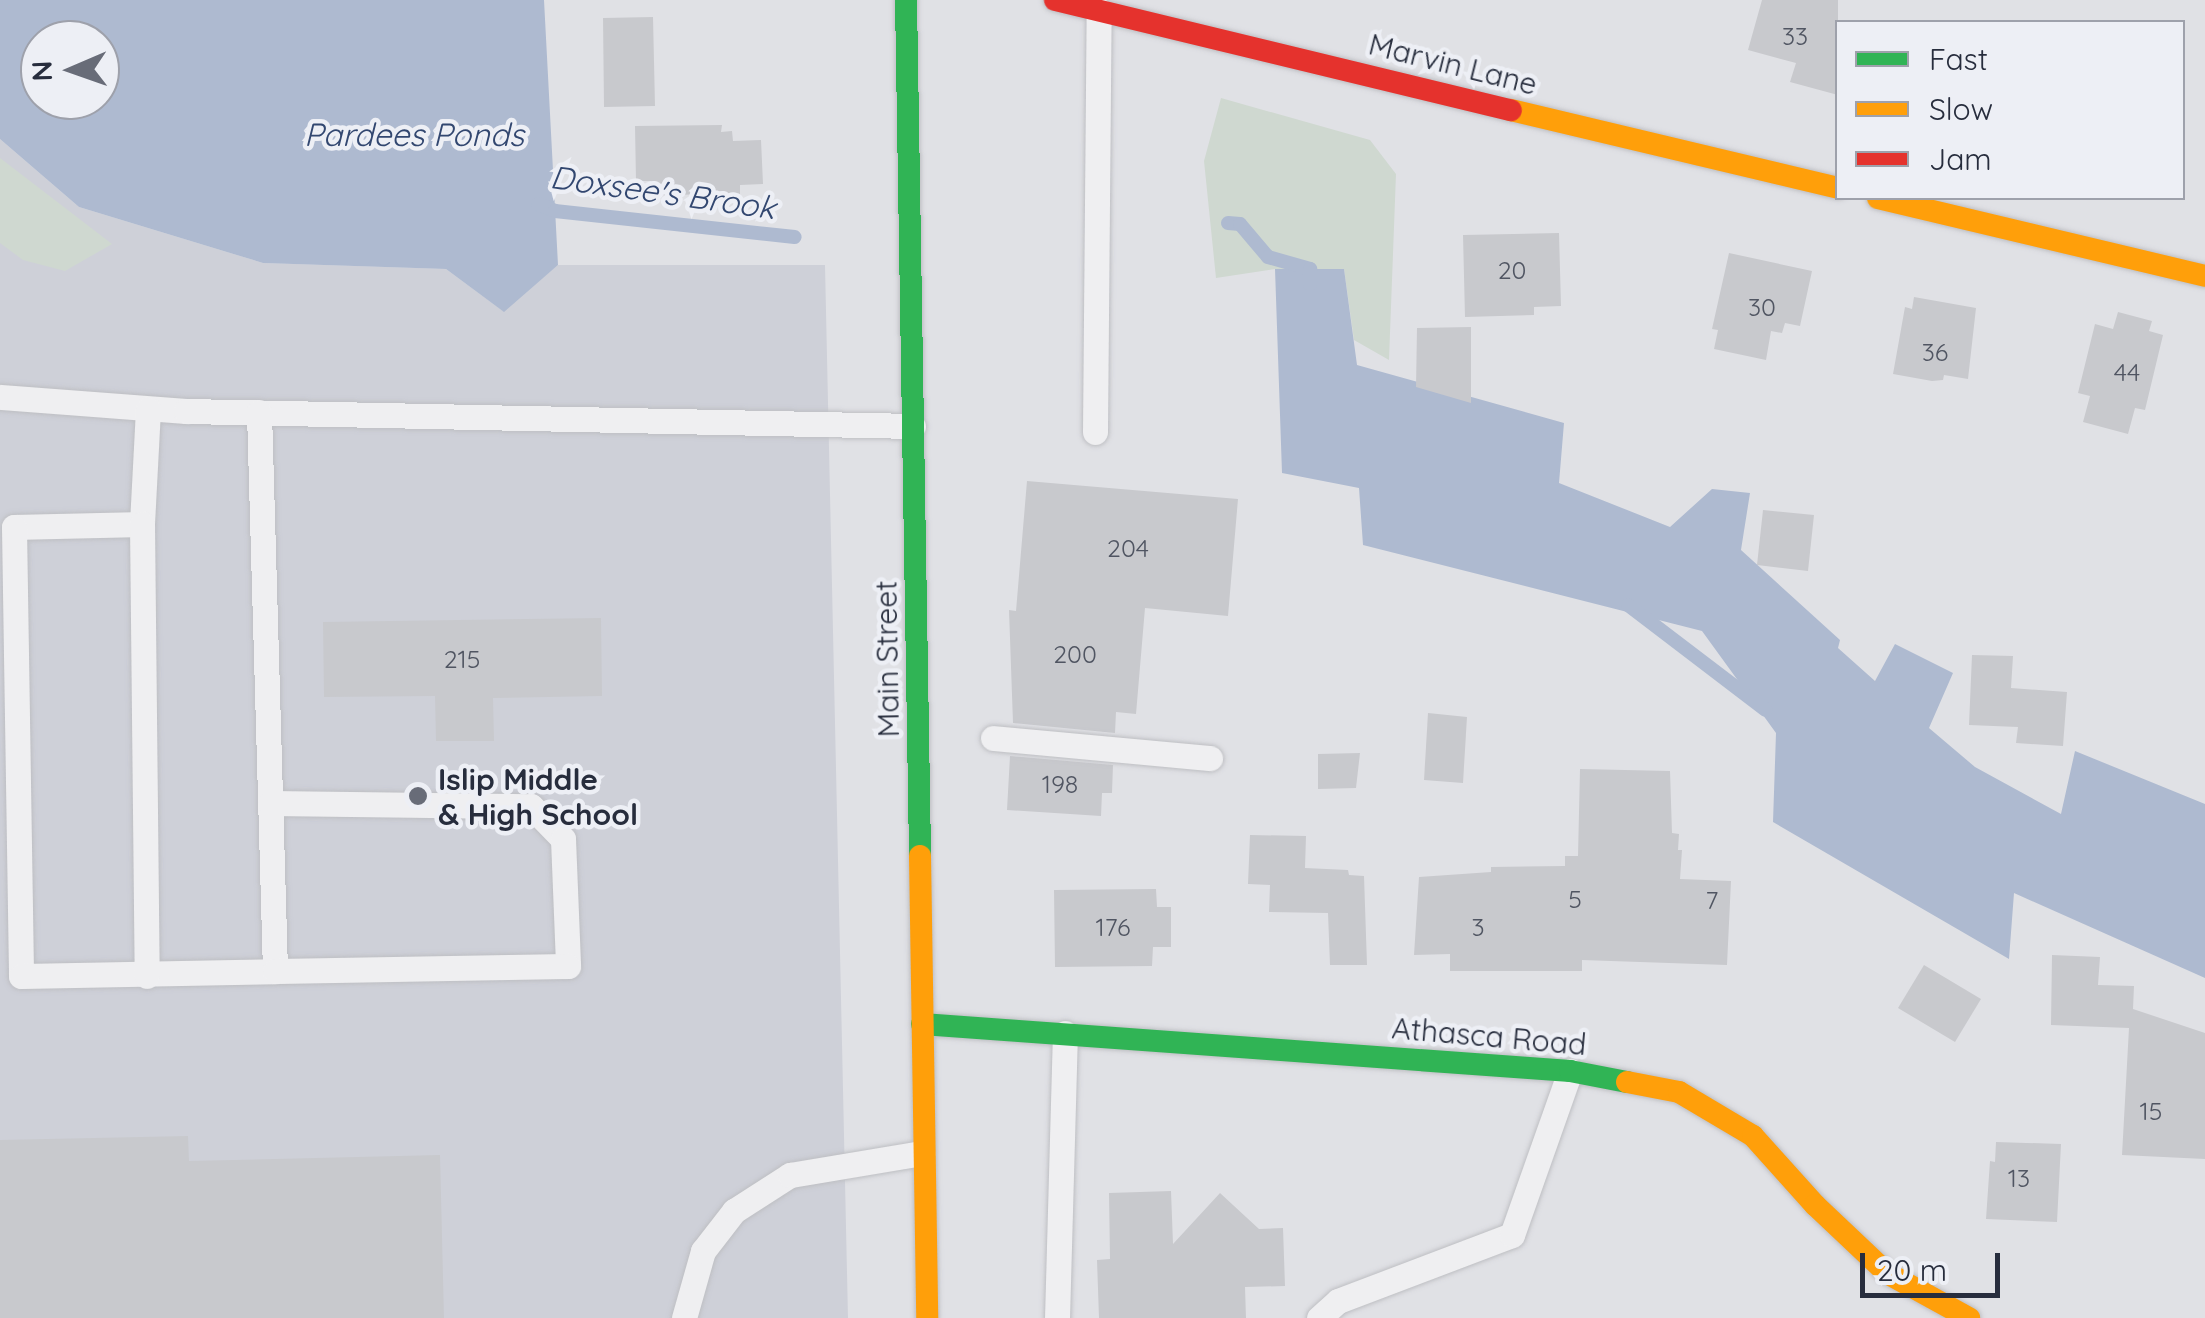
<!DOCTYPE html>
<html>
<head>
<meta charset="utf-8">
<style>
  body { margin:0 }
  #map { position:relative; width:2205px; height:1318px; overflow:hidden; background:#e0e1e5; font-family:Quicksand,sans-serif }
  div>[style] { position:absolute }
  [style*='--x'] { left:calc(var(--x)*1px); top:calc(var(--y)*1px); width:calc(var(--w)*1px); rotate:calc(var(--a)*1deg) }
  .built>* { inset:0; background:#ced0d8 }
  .green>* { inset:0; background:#cfd8d0 }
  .water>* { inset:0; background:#aebad0 }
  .stream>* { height:14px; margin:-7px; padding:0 7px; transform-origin:7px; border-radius:7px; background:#aebad0 }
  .building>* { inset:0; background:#c8c9cd }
  .roads { filter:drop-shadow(0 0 2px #bebfc3) drop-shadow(0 0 2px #bebfc3) }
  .lane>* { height:25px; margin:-12.5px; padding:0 12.5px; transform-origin:12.5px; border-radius:12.5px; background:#efeff1 }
  .fast>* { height:22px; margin:-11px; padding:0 11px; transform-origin:11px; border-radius:11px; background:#30b455 }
  .slow>* { height:22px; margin:-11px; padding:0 11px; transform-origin:11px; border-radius:11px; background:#ff9f0a }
  .jam>* { height:22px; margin:-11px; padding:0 11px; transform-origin:11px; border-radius:11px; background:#e5322d }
  .dots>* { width:28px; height:28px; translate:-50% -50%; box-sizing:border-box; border:5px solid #edeff5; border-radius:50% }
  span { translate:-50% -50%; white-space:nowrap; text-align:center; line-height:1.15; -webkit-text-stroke:9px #edeff5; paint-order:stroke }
  .number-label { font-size:25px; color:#505562 }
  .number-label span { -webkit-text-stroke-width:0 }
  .street-label { font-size:30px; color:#272d3d }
  .poi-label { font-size:30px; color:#272d3d; font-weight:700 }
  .left { translate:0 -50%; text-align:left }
  .water-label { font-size:32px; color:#324770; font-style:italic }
  .legend { position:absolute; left:1835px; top:20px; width:350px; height:180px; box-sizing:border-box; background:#edeff5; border:2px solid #9ea1ab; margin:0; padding:12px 18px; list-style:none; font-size:30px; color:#272d3d }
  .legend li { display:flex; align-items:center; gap:20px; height:50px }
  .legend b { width:50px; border:2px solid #9ea1ab }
  .north { position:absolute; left:20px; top:20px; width:100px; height:100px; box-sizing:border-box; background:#edeff5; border:2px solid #9ea1ab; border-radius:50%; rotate:268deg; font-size:28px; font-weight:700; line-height:40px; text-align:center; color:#272d3d }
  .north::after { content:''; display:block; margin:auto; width:35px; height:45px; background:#686c78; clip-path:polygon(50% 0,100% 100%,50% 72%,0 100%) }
  .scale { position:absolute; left:1860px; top:1253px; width:140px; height:45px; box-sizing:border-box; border:5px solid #272d3d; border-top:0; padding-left:12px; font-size:30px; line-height:35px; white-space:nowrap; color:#272d3d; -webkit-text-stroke:8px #edeff5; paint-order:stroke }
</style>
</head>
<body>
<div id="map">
  <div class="built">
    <div style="clip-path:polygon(0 139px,79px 207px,263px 263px,446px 269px,503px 311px,558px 265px,825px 265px,848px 1318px,0 1318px)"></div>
  </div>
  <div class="green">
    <div style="clip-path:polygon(1221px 98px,1370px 140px,1396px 174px,1389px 360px,1354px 340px,1344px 269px,1275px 269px,1216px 278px,1204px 161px)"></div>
    <div style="clip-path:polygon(0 158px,112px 244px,65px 271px,23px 260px,0 243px)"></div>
  </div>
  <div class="water">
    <div style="clip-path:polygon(evenodd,0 0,544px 0,558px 265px,504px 312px,446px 269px,263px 263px,79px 207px,0 139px,0 0,40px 40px,100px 40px,100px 100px,40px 100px,40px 40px)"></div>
    <div style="clip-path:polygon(1275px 269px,1344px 269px,1357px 365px,1564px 423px,1559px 483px,1670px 527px,1712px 489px,1750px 493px,1741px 550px,1840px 640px,1838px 648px,1875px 681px,1895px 644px,1953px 673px,1929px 728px,1975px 767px,2061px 814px,2075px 751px,2205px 804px,2205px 978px,2014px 893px,2009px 959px,1773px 822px,1776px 733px,1702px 631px,1363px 545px,1359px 488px,1282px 473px)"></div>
  </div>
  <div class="stream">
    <div style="--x:538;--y:204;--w:18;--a:22"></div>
    <div style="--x:555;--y:211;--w:241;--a:6.2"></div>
    <div style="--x:1228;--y:223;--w:12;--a:5"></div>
    <div style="--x:1240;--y:224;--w:43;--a:49.7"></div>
    <div style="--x:1268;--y:257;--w:44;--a:15.9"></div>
    <div style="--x:1310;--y:269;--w:15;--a:90"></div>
    <div style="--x:1628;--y:605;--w:173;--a:37.3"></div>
  </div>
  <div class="building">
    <div style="clip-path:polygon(1762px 0,1838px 0,1838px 95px,1790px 82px,1796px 63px,1748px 50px)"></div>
    <div style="clip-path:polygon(653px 17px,655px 106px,604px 107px,603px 18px)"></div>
    <div style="clip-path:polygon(722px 125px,721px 132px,732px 131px,733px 141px,761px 140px,763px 184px,740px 185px,740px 194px,652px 195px,651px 181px,636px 181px,635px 126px)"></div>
    <div style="clip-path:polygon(1559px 233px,1561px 306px,1534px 307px,1534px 315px,1465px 317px,1463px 235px)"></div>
    <div style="clip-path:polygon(1729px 253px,1812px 271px,1800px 326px,1785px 323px,1782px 333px,1771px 331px,1766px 360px,1714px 349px,1718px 330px,1712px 329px)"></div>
    <div style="clip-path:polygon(1914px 297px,1976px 308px,1968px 379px,1944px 375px,1943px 380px,1932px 381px,1893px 374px,1905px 307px,1912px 309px)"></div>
    <div style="clip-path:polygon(2118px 312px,2152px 321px,2149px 331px,2163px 335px,2145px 410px,2135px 408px,2128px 434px,2083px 422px,2090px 396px,2078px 393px,2095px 324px,2113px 329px)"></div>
    <div style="clip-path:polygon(1471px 327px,1471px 403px,1416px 387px,1417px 328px)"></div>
    <div style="clip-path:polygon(1027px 481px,1238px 499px,1228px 616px,1145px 608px,1136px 714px,1116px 712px,1115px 733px,1013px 723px,1009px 610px,1016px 611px)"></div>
    <div style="clip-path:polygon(1763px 510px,1814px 515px,1808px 571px,1757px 565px)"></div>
    <div style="clip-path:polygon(601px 618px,602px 696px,493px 698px,494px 741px,436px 741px,435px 696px,324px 697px,323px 622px)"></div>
    <div style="clip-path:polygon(1972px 655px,2013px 656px,2011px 688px,2067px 692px,2063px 746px,2016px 743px,2018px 727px,1969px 725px)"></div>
    <div style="clip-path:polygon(1428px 713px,1467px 717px,1463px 783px,1424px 780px)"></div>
    <div style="clip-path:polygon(1360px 753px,1356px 788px,1318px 789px,1318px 754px)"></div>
    <div style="clip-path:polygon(1010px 756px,1113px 765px,1112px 793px,1102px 793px,1101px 816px,1007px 810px)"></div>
    <div style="clip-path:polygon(1580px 769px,1670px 771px,1672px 833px,1679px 834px,1678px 850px,1682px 850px,1680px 879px,1731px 881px,1727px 965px,1582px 960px,1582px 971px,1450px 971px,1450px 954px,1414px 955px,1419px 877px,1491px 872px,1491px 867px,1565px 866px,1565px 856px,1578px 856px)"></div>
    <div style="clip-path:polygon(1250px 835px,1306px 836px,1305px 868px,1348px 870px,1349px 875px,1364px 876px,1367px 965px,1330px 965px,1328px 913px,1269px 912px,1270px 885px,1248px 884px)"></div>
    <div style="clip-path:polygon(1156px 889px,1157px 907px,1171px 907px,1171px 947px,1153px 947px,1152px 966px,1055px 967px,1054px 890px)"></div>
    <div style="clip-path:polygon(2052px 955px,2100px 957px,2098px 985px,2134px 986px,2133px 1009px,2205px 1033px,2205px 1159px,2122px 1155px,2129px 1028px,2051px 1025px)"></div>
    <div style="clip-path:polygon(1924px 965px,1981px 999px,1955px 1042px,1898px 1008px)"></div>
    <div style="clip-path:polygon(188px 1136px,189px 1161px,440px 1155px,444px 1318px,0 1318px,0 1140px)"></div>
    <div style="clip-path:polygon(1996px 1142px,2061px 1144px,2057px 1222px,1986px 1219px,1990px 1161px,1995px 1162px)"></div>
    <div style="clip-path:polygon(1171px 1191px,1173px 1244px,1220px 1193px,1259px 1229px,1283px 1228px,1285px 1286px,1245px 1287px,1246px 1318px,1099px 1318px,1097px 1260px,1110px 1259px,1109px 1193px)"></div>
  </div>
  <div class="roads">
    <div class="lane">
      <div style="--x:0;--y:397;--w:187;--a:4.3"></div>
      <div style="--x:186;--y:411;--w:727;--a:1.18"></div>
      <div style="--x:148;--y:409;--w:115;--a:93"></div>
      <div style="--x:142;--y:524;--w:128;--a:178.7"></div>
      <div style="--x:14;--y:527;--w:449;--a:89.1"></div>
      <div style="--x:21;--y:976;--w:254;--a:-1.1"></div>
      <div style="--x:275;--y:971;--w:559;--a:-91.64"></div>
      <div style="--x:1095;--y:432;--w:422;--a:-89.5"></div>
      <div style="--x:142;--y:524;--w:452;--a:89.4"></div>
      <div style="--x:993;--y:738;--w:218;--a:5.3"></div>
      <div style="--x:270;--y:803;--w:261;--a:0.7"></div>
      <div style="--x:531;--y:806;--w:46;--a:45.9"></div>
      <div style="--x:563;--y:839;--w:127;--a:87.7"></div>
      <div style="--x:568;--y:966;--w:293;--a:179"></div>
      <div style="--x:684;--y:1318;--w:70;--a:-74.2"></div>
      <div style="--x:703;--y:1251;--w:51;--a:-52.2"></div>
      <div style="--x:734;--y:1211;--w:67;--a:-32.7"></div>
      <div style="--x:790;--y:1175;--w:134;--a:-9.5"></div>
      <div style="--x:1057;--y:1318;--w:285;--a:-88.4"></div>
      <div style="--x:1319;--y:1318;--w:25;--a:-42"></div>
      <div style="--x:1338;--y:1301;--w:186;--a:-20.8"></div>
      <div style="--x:1512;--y:1235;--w:174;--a:-70.5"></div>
    </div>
    <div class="fast">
      <div style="--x:906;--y:0;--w:856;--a:89.06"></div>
      <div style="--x:922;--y:1024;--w:650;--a:4.15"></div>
      <div style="--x:1570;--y:1071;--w:58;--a:10.9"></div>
    </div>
    <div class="slow">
      <div style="--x:1511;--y:110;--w:336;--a:13.4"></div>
      <div style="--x:1878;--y:198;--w:336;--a:13.4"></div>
      <div style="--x:920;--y:856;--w:462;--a:89.1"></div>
      <div style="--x:1627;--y:1082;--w:53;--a:10.9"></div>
      <div style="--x:1679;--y:1092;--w:86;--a:30.7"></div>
      <div style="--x:1753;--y:1136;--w:93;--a:48.1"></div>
      <div style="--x:1815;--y:1205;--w:99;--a:43.4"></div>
      <div style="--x:1887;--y:1273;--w:94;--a:28.8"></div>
    </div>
    <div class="jam">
      <div style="--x:1055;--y:0;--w:469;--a:13.6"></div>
    </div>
  </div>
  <div class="dots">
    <div style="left:418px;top:796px;background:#686c78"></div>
  </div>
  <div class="number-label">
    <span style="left:1795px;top:36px">33</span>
    <span style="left:1512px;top:270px">20</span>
    <span style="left:1762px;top:307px">30</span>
    <span style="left:1935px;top:352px">36</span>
    <span style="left:2127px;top:372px">44</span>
    <span style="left:1128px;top:548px">204</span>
    <span style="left:1075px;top:654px">200</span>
    <span style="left:462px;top:659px">215</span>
    <span style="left:1060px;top:784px">198</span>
    <span style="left:1575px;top:899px">5</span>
    <span style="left:1712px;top:900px">7</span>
    <span style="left:1113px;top:927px">176</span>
    <span style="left:1478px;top:927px">3</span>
    <span style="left:2151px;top:1111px">15</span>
    <span style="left:2019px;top:1178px">13</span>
  </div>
  <div class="street-label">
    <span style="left:1453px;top:64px;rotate:14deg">Marvin Lane</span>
    <span style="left:887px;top:659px;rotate:-91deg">Main Street</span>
    <span style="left:1489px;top:1036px;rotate:5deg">Athasca Road</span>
  </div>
  <div class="poi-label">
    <span class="left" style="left:438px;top:796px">Islip Middle<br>&amp; High School</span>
  </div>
  <div class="water-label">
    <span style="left:414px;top:134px">Pardees Ponds</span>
    <span style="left:663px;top:192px;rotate:8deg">Doxsee's Brook</span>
  </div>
  <ul class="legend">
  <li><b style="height:12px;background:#30b455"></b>Fast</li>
  <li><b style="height:12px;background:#ff9f0a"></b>Slow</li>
  <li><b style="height:12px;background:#e5322d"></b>Jam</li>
  </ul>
  <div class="north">N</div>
  <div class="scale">20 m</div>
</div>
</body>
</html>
